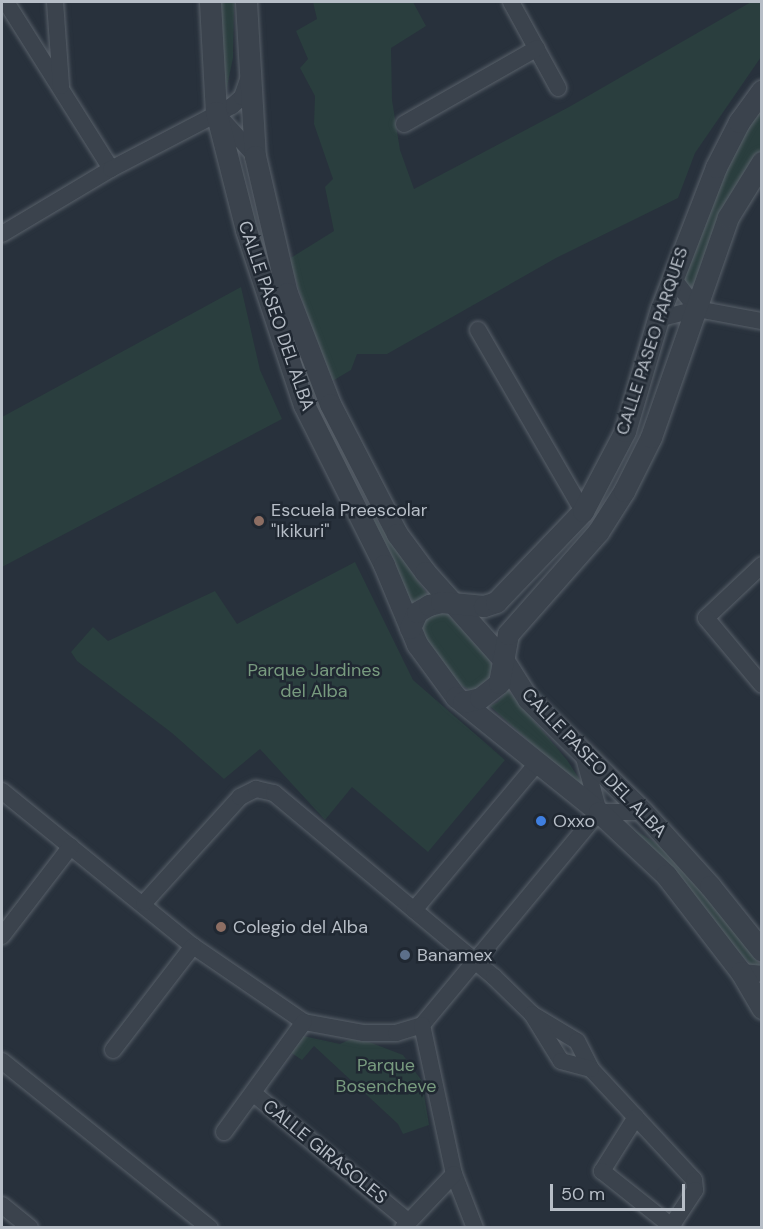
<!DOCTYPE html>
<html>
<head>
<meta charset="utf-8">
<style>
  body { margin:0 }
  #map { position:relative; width:763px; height:1229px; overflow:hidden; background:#28313c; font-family:"DM Sans",sans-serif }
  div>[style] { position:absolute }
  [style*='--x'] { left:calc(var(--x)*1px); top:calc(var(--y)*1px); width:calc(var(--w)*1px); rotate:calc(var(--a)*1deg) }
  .green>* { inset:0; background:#2a3e3e }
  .roads { filter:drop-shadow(0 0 2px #59616a) drop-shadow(0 0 2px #59616a) }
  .minor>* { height:16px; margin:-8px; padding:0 8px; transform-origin:8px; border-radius:8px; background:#3b434d }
  .tertiary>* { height:21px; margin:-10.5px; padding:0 10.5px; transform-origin:10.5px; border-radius:10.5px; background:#3b434d }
  .dots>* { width:16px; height:16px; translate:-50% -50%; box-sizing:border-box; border:3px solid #202832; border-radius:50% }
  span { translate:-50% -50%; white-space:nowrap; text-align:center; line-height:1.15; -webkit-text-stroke:5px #202832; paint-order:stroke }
  .street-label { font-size:18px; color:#b7bec7 }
  .poi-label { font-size:18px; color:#b7bec7 }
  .left { translate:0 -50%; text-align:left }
  .park-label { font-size:18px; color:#789b7f }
  .frame { position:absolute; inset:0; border:3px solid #b7bec7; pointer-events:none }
  .scale { position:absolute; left:550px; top:1184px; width:135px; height:27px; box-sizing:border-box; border:3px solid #b7bec7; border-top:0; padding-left:8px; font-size:18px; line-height:21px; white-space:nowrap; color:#b7bec7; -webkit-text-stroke:4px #202832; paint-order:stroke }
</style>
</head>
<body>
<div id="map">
  <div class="green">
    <div style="clip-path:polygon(215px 2px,234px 2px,233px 58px,223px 106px)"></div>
    <div style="clip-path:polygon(313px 2px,413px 2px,426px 26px,391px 48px,392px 100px,400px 150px,414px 189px,569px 107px,751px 2px,761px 2px,761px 57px,695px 153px,678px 198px,556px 258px,387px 354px,357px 354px,351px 370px,329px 383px,289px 259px,334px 231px,325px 187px,333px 179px,314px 124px,315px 96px,300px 68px,308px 59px,296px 31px,317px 19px)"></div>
    <div style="clip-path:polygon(761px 101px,761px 155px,693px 297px,678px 274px,698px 223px)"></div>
    <div style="clip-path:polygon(229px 151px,246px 188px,297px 363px,333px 445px,368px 508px,429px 597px,415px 601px,409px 611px,307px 403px,246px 222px)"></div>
    <div style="clip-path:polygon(241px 287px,260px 370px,282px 419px,2px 567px,2px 417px)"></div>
    <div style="clip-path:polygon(355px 562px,413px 680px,505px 760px,428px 852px,352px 787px,325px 820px,260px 749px,224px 779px,172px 733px,77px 661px,71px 652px,93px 627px,108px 641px,215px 591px,237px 624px)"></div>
    <div style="clip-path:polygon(445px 611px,489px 659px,495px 671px,475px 693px,457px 683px,423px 639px,420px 619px)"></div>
    <div style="clip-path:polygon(508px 690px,567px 760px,591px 797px,490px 706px,498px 702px)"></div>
    <div style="clip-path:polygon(612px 817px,658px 844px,694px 881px,761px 966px,759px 969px,750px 964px)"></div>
    <div style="clip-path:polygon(303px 1036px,340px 1044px,351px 1039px,369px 1042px,403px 1055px,422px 1081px,429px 1125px,403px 1134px,398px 1124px,314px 1046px,302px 1060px,290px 1052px)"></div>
  </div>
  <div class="roads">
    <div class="minor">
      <div style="--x:6;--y:2;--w:197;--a:57.8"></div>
      <div style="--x:55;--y:2;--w:84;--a:85.9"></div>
      <div style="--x:511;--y:2;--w:98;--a:61.3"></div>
      <div style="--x:218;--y:115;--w:55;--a:47.9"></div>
      <div style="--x:404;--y:124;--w:153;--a:-29.7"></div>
      <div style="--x:2;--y:234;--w:127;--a:-30.8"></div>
      <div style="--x:111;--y:169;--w:136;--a:-27.5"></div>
      <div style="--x:232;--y:106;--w:13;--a:-42"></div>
      <div style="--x:242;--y:97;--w:21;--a:-71"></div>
      <div style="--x:672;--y:277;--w:41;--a:52"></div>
      <div style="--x:658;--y:319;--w:40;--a:-14.4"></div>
      <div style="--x:697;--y:309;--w:66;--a:10.5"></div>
      <div style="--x:478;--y:330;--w:209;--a:59.9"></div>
      <div style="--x:762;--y:565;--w:77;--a:136.6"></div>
      <div style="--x:706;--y:618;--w:87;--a:50.1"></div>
      <div style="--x:583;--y:754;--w:60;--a:74.6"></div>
      <div style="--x:2;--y:791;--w:246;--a:39.1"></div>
      <div style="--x:193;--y:946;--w:135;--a:34.4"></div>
      <div style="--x:304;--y:1022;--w:61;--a:10.4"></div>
      <div style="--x:364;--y:1033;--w:32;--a:0"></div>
      <div style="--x:396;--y:1033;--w:27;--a:-17"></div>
      <div style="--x:422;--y:1025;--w:277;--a:-50.3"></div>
      <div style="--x:599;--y:812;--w:44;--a:0"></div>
      <div style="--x:144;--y:903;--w:143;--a:-47.8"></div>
      <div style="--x:240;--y:797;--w:18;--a:-27"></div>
      <div style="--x:256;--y:789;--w:18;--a:13"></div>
      <div style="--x:274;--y:793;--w:287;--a:39.9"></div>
      <div style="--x:494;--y:977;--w:53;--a:44.2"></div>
      <div style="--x:532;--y:1014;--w:52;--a:31"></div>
      <div style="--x:577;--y:1041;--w:31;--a:63"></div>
      <div style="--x:591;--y:1069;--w:151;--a:47.1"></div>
      <div style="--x:694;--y:1180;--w:10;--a:84"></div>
      <div style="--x:695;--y:1190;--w:42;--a:123.3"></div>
      <div style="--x:414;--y:910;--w:193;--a:-50"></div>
      <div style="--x:2;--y:936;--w:113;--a:-52.5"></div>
      <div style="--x:741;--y:972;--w:21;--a:5"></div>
      <div style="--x:532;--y:1014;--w:55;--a:58.3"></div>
      <div style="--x:561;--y:1061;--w:31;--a:15"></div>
      <div style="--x:422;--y:1025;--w:152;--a:77.9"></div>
      <div style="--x:454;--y:1174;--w:58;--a:68.7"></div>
      <div style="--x:113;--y:1050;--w:131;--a:-52.4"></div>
      <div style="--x:2;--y:1061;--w:267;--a:38.8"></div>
      <div style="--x:253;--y:1093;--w:201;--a:39.6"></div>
      <div style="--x:636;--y:1117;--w:64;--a:122.2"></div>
      <div style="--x:602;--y:1171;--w:92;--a:38.4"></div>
      <div style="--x:224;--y:1132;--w:136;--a:-54"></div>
      <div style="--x:2;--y:1205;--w:36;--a:39"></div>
      <div style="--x:403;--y:1228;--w:74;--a:-46.6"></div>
    </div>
    <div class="tertiary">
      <div style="--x:210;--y:2;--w:110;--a:86.9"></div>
      <div style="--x:216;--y:112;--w:122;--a:75.7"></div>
      <div style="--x:246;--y:230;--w:184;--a:71.7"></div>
      <div style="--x:304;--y:405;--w:179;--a:63.4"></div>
      <div style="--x:384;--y:565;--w:86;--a:67.3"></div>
      <div style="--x:417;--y:644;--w:66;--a:53.7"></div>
      <div style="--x:456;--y:697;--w:184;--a:38.8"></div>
      <div style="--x:599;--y:812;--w:92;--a:43.2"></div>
      <div style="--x:666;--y:875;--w:123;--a:52.3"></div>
      <div style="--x:741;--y:972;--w:42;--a:59.7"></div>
      <div style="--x:246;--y:2;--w:154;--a:86.7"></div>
      <div style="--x:255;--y:156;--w:141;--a:76.9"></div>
      <div style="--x:287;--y:293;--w:119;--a:68.8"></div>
      <div style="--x:330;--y:404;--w:146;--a:62.7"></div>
      <div style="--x:397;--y:534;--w:47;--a:53.6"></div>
      <div style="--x:425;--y:572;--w:115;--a:48.2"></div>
      <div style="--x:502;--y:658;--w:49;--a:57.6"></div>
      <div style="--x:528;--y:699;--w:161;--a:44.5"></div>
      <div style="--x:643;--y:812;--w:100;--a:47.8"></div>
      <div style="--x:710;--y:886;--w:83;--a:51.3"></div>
      <div style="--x:410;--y:628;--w:17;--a:-66"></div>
      <div style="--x:417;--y:612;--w:14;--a:-30"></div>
      <div style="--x:429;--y:605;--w:12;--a:-14"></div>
      <div style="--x:441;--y:602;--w:43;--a:5.3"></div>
      <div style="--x:484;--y:606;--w:13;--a:-18"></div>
      <div style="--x:496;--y:602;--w:126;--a:-46.3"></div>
      <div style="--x:583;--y:511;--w:90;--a:-62.3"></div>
      <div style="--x:625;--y:431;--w:127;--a:-73.6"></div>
      <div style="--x:661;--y:309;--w:152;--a:-68.8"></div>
      <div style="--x:716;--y:167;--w:51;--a:-62.9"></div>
      <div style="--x:739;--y:122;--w:39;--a:-54"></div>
      <div style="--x:463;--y:702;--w:17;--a:-13"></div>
      <div style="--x:480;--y:698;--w:24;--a:-38"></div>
      <div style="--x:499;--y:683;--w:50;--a:-79.6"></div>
      <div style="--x:508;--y:634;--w:136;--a:-48.6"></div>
      <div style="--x:598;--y:532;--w:49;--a:-57.6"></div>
      <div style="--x:624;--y:491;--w:60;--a:-63.4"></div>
      <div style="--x:651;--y:437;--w:233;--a:-70.7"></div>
      <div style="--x:728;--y:217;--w:65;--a:-58.3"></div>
    </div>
  </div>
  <div class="dots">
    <div style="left:259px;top:521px;background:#8d6e63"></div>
    <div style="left:541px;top:821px;background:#3f7fe0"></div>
    <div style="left:221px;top:927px;background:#8d6e63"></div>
    <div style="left:405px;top:955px;background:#5c6f8a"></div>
  </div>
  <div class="street-label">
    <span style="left:276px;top:316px;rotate:71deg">CALLE PASEO DEL ALBA</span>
    <span style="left:652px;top:341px;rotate:-72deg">CALLE PASEO PARQUES</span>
    <span style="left:594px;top:763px;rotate:46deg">CALLE PASEO DEL ALBA</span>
    <span style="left:325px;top:1152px;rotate:39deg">CALLE GIRASOLES</span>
  </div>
  <div class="poi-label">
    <span class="left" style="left:271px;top:521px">Escuela Preescolar<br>"Ikikuri"</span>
    <span class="left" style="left:553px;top:821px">Oxxo</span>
    <span class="left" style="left:233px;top:927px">Colegio del Alba</span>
    <span class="left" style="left:417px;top:955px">Banamex</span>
  </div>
  <div class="park-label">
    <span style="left:314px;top:681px">Parque Jardines<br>del Alba</span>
    <span style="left:386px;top:1076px">Parque<br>Bosencheve</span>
  </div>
  <div class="frame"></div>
  <div class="scale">50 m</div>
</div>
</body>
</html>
